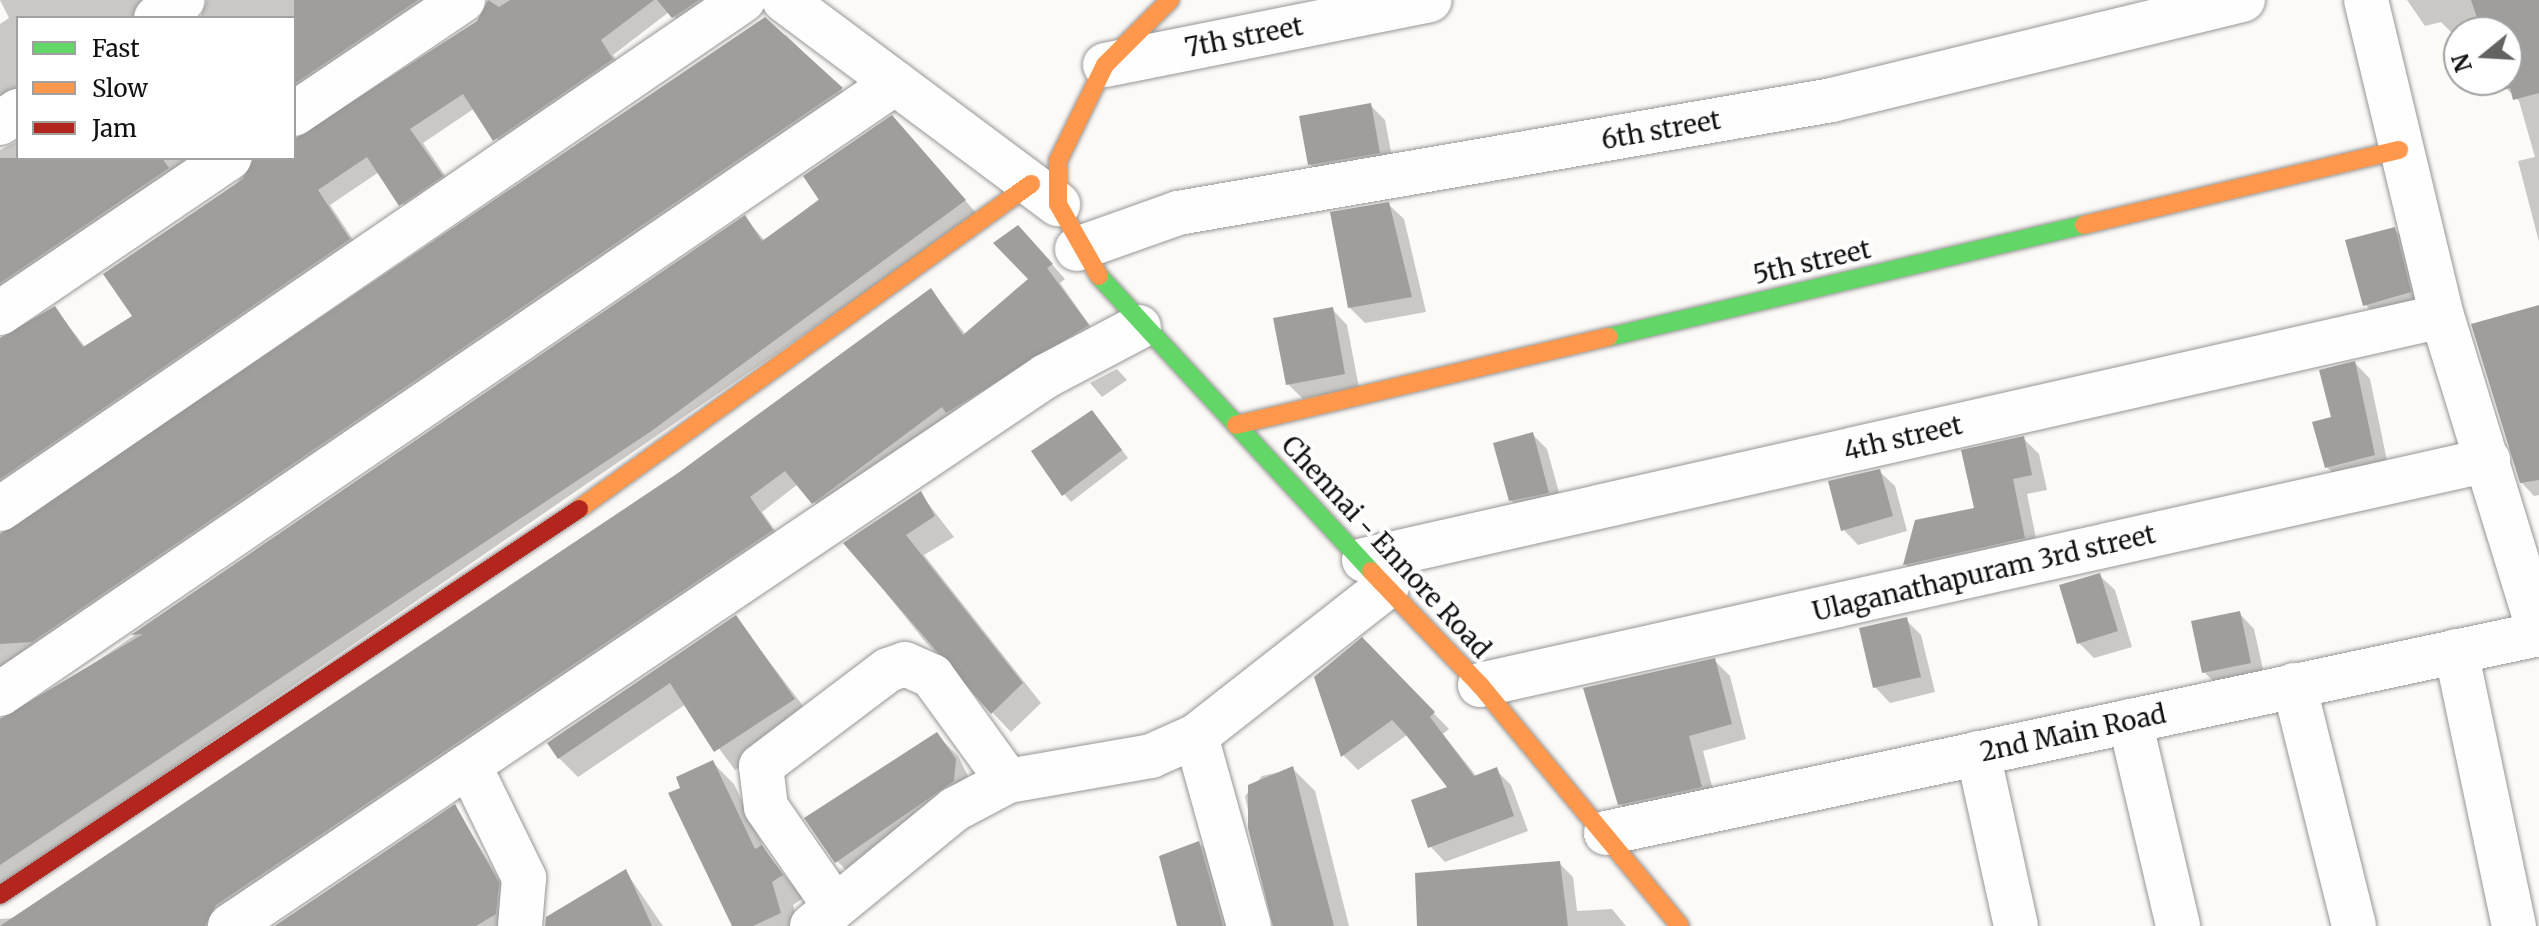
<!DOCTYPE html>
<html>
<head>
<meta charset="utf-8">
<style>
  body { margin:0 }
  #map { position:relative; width:2539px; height:926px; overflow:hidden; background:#fcfaf7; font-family:Merriweather,serif }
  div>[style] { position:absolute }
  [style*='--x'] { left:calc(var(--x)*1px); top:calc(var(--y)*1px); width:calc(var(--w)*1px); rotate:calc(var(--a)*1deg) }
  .shadow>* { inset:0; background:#0003 }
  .building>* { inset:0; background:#a09e9c }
  .roads { filter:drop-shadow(0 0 2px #979695) drop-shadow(0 0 2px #979695) }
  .street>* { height:44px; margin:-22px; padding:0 22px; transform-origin:22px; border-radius:22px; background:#fffefe }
  .fast>* { height:18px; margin:-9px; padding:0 9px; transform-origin:9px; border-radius:9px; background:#63d668 }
  .slow>* { height:18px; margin:-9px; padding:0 9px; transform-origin:9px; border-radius:9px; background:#ff974d }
  .jam>* { height:18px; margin:-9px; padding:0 9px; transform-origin:9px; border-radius:9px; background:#b3261e }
  span { translate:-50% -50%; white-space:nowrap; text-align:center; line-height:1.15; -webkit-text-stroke:8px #fff; paint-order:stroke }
  .street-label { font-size:26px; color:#111 }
  .legend { position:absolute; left:16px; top:16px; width:280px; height:144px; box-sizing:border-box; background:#fff; border:2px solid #a0a0a0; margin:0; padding:10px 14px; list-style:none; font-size:24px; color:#111 }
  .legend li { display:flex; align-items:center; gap:16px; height:40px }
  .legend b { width:40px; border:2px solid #a0a0a0 }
  .north { position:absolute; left:2443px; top:16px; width:80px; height:80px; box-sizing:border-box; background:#fff; border:2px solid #a0a0a0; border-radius:50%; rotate:252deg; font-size:22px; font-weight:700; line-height:32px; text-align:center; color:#111 }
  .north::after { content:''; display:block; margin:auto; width:28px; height:36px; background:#636362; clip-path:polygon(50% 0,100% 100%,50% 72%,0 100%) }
</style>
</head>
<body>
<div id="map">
  <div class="shadow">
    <div style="clip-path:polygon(0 0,178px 0,150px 18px,18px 18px,18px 103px,0 118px,0 24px,9px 18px)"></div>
    <div style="clip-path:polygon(207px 0,458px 0,294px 106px,294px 18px,200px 18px)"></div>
    <div style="clip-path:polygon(489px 0,713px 0,687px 31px,669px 12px,613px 55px,625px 73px,508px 153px,475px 108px,423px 143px,455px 190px,414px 218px,379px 172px,330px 205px,362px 253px,0 501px,0 339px,55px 309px,86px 348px,135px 316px,256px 158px,294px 158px,294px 141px,479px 22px)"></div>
    <div style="clip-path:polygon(2407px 0,2539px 0,2539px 242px,2518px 161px,2535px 157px,2519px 101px,2498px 80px,2507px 80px,2507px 32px,2483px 32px,2481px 23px,2451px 32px,2441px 22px,2425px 26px)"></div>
    <div style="clip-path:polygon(759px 22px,787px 36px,855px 103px,0 686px,0 533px,15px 532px)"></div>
    <div style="clip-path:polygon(1370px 105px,1385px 120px,1394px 168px,1325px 180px,1310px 164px)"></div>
    <div style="clip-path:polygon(905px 132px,978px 215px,0 887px,0 718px,15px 717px,745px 218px,765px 241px)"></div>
    <div style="clip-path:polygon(18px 141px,18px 158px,218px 158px,0 305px,0 150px)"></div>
    <div style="clip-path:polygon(1388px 204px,1404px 219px,1426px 312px,1365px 323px,1349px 307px)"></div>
    <div style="clip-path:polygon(2394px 229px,2409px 244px,2425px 307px,2380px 320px,2365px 304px)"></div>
    <div style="clip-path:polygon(1031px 241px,1065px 279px,1060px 283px,1100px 340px,827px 516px,798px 484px,762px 512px,785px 544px,225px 926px,0 926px,0 919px,15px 918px,679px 474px,931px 290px,966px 335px,1031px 279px)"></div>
    <div style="clip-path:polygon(2539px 307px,2539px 495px,2534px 496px,2521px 482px)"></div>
    <div style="clip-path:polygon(1332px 309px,1347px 325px,1359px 388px,1303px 399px,1288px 384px)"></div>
    <div style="clip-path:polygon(2355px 363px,2370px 379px,2389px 470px,2342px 483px,2327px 467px,2334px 418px)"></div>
    <div style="clip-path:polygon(1117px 369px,1127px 380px,1102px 397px,1090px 383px)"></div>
    <div style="clip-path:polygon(1099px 420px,1128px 458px,1071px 502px,1064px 494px)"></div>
    <div style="clip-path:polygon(1532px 434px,1547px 449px,1563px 507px,1526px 516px,1511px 500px)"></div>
    <div style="clip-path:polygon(2023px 438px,2039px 454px,2047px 490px,2027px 494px,2039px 553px,1920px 579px,1905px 564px,1976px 509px)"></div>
    <div style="clip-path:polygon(1879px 471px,1895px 486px,1907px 531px,1858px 545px,1843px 529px)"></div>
    <div style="clip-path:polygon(920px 493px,954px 537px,924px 555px,1041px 703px,1011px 732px,927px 644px,846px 543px)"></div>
    <div style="clip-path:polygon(2099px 575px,2115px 590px,2132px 647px,2094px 658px,2079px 643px)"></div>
    <div style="clip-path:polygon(2239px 613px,2254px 629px,2265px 678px,2219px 687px,2204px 672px)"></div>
    <div style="clip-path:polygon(736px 618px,813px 719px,735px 770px,686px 704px,578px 777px,559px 758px)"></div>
    <div style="clip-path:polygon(1906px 620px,1921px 635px,1935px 692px,1890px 703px,1875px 687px)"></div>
    <div style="clip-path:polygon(1362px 640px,1449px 729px,1443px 734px,1477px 777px,1496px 770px,1511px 785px,1528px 831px,1445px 862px,1430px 846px,1450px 788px,1407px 735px,1358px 770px,1343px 755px)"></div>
    <div style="clip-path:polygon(1714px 660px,1730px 676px,1746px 739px,1703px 751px,1716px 802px,1635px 819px,1620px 804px)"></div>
    <div style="clip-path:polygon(936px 734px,958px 756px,979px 798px,859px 883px,837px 861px)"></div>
    <div style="clip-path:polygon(712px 762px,734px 784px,766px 852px,803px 898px,793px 905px,799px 926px,734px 926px,683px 789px)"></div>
    <div style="clip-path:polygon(1293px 769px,1315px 791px,1349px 926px,1273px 926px,1245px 796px,1262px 776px)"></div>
    <div style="clip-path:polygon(455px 807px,511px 898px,509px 926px,274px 926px)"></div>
    <div style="clip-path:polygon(1199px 843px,1221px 865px,1240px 926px,1179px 926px)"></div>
    <div style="clip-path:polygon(1559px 863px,1573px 877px,1577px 911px,1612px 909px,1626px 926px,1419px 926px)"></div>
    <div style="clip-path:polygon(626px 872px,663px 926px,546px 926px)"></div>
  </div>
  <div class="building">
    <div style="clip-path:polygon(294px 0,418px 0,294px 84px)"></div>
    <div style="clip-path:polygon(488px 0,499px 7px,510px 0,654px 0,601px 40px,613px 59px,493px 141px,463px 94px,410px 129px,443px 176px,399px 206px,367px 157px,318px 190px,350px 239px,0 479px,0 338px,55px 306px,83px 347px,132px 316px,103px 274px,243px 179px,254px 158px,294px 158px,294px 139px,477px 21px)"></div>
    <div style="clip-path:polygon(657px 0,699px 0,672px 18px)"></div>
    <div style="clip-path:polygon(2471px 0,2539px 0,2539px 93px,2513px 100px,2510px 88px,2499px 91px,2496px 80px,2507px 80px,2507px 32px,2482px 32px)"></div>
    <div style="clip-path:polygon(765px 17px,843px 88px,32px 642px,0 644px,0 534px)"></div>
    <div style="clip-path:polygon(1371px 103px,1380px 153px,1308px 165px,1299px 116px)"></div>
    <div style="clip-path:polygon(892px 115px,966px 200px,650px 432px,0 865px,0 719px,143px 634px,131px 635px,745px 215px,762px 241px,819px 200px,803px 176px)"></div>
    <div style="clip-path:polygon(0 158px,162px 158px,169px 168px,0 283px)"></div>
    <div style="clip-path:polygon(1389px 202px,1412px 297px,1348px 308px,1330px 212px)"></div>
    <div style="clip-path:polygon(1018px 225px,1053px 264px,1047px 268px,1089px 325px,946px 413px,942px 407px,812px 504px,785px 471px,750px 497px,773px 530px,216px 905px,205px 926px,0 926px,678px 473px,931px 288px,963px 335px,1028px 279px,993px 243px)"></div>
    <div style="clip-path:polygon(2395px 227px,2411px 292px,2363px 306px,2345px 240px)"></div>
    <div style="clip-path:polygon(2539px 305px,2539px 480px,2520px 483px,2471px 324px)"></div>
    <div style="clip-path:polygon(1333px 307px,1345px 374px,1286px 385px,1273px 318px)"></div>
    <div style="clip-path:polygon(2355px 361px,2375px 455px,2325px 468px,2312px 422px,2331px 417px,2319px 370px)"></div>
    <div style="clip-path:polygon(1092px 410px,1122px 450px,1062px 496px,1031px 451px)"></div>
    <div style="clip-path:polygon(1533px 432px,1549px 493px,1509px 501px,1493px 443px)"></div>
    <div style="clip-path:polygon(2024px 436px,2032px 475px,2013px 479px,2025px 538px,1903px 565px,1915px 520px,1974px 508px,1961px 450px)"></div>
    <div style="clip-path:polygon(1880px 469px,1893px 516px,1841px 531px,1828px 481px)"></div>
    <div style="clip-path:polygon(921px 491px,935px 516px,906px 535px,1023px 683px,991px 714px,843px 543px)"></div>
    <div style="clip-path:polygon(2100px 573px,2118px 631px,2077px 644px,2059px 585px)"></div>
    <div style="clip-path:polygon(2240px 611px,2251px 663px,2202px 673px,2191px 621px)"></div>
    <div style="clip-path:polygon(736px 615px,795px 699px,714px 752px,670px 683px,558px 759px,547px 743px)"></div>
    <div style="clip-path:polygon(1907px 617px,1921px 677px,1873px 688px,1859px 628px)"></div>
    <div style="clip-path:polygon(1362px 637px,1435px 712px,1430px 717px,1474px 776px,1497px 767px,1514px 816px,1428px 848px,1411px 800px,1447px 787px,1406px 735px,1392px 720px,1341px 757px,1314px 677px)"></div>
    <div style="clip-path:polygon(1715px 658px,1732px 724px,1689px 736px,1702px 787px,1618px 805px,1583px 688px)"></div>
    <div style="clip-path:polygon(937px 732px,956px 759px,954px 781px,835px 863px,804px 818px)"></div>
    <div style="clip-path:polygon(713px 760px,755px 849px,762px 845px,783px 875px,772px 882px,781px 913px,753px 926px,732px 926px,668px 793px,680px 788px,676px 777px)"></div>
    <div style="clip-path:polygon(1293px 766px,1312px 841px,1334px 926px,1273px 926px,1248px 828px,1248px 785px)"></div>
    <div style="clip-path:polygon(455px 804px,499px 883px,496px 914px,476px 926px,275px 926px)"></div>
    <div style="clip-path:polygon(1199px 841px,1223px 926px,1177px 926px,1159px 856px)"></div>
    <div style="clip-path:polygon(1560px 861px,1568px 926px,1417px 926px,1415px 873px)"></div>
    <div style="clip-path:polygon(626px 869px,652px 926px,545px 926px,546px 917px)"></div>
  </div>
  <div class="roads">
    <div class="street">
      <div style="--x:784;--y:0;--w:342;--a:36.7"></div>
      <div style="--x:2366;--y:0;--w:325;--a:76.5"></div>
      <div style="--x:2442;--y:316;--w:331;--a:72.9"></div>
      <div style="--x:156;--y:18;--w:32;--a:-34"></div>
      <div style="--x:1105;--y:65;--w:331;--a:-11.3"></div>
      <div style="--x:294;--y:114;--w:204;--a:-34"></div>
      <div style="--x:0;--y:123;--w:22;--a:-34"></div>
      <div style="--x:1077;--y:249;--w:107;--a:-19.6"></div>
      <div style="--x:1178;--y:213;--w:664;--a:-9.8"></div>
      <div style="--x:1832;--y:100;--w:423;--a:-13.7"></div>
      <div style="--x:0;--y:313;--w:277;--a:-34.1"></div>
      <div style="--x:0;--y:509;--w:901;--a:-34.41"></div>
      <div style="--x:1364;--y:560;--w:1105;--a:-12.75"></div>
      <div style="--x:2456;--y:651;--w:281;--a:78.1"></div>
      <div style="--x:1480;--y:685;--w:1033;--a:-12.58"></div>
      <div style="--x:2294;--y:685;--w:248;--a:76"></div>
      <div style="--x:0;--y:694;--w:1084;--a:-34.32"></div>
      <div style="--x:2130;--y:721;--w:211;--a:76.8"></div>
      <div style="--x:1196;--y:736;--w:197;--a:74.4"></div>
      <div style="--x:1978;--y:753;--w:177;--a:77.6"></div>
      <div style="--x:469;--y:765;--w:126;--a:64"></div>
      <div style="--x:524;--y:878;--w:48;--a:94.8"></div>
      <div style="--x:1606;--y:833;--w:954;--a:-12.04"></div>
      <div style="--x:834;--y:905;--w:119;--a:-124.8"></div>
      <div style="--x:766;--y:807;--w:41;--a:-97"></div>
      <div style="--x:761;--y:766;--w:159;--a:-37.1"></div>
      <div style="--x:888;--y:670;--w:18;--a:-19"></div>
      <div style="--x:905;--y:664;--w:30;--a:24"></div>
      <div style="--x:932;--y:676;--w:130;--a:54.1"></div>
      <div style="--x:230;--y:926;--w:984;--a:-33.98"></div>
      <div style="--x:1046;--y:376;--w:105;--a:-27.8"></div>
      <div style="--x:812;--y:926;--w:185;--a:-39.3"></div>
      <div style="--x:955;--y:809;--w:60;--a:-27.8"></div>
      <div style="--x:1008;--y:781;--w:145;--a:-9.9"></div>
      <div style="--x:1151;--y:756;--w:49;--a:-24"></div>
      <div style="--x:1196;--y:736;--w:243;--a:-38.1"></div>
    </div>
    <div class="fast">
      <div style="--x:1099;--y:276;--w:401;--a:47.3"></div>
      <div style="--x:1609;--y:337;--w:488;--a:-13.3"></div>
    </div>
    <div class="slow">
      <div style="--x:2084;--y:225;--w:324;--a:-13.4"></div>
      <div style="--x:1099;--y:276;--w:83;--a:-119.7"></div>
      <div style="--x:1058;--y:204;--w:43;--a:-90"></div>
      <div style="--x:1058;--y:161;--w:107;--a:-63.9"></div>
      <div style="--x:1105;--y:65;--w:92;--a:-45"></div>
      <div style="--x:1236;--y:425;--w:383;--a:-13.3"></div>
      <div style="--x:579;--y:509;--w:557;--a:-35.72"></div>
      <div style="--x:1371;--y:571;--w:158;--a:46.3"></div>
      <div style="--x:1480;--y:685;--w:313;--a:50.3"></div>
    </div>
    <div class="jam">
      <div style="--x:0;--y:895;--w:696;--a:-33.69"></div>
    </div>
  </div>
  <div class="street-label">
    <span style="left:1244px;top:37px;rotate:-11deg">7th street</span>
    <span style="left:1661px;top:130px;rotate:-10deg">6th street</span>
    <span style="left:1812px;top:262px;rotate:-13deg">5th street</span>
    <span style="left:1903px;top:438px;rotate:-13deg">4th street</span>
    <span style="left:1386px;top:547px;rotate:47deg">Chennai - Ennore Road</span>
    <span style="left:1984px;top:573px;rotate:-13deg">Ulaganathapuram 3rd street</span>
    <span style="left:2073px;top:733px;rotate:-12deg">2nd Main Road</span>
  </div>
  <ul class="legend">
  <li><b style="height:10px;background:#63d668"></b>Fast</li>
  <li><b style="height:10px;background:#ff974d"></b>Slow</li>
  <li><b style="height:10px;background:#b3261e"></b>Jam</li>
  </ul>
  <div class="north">N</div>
</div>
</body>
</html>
